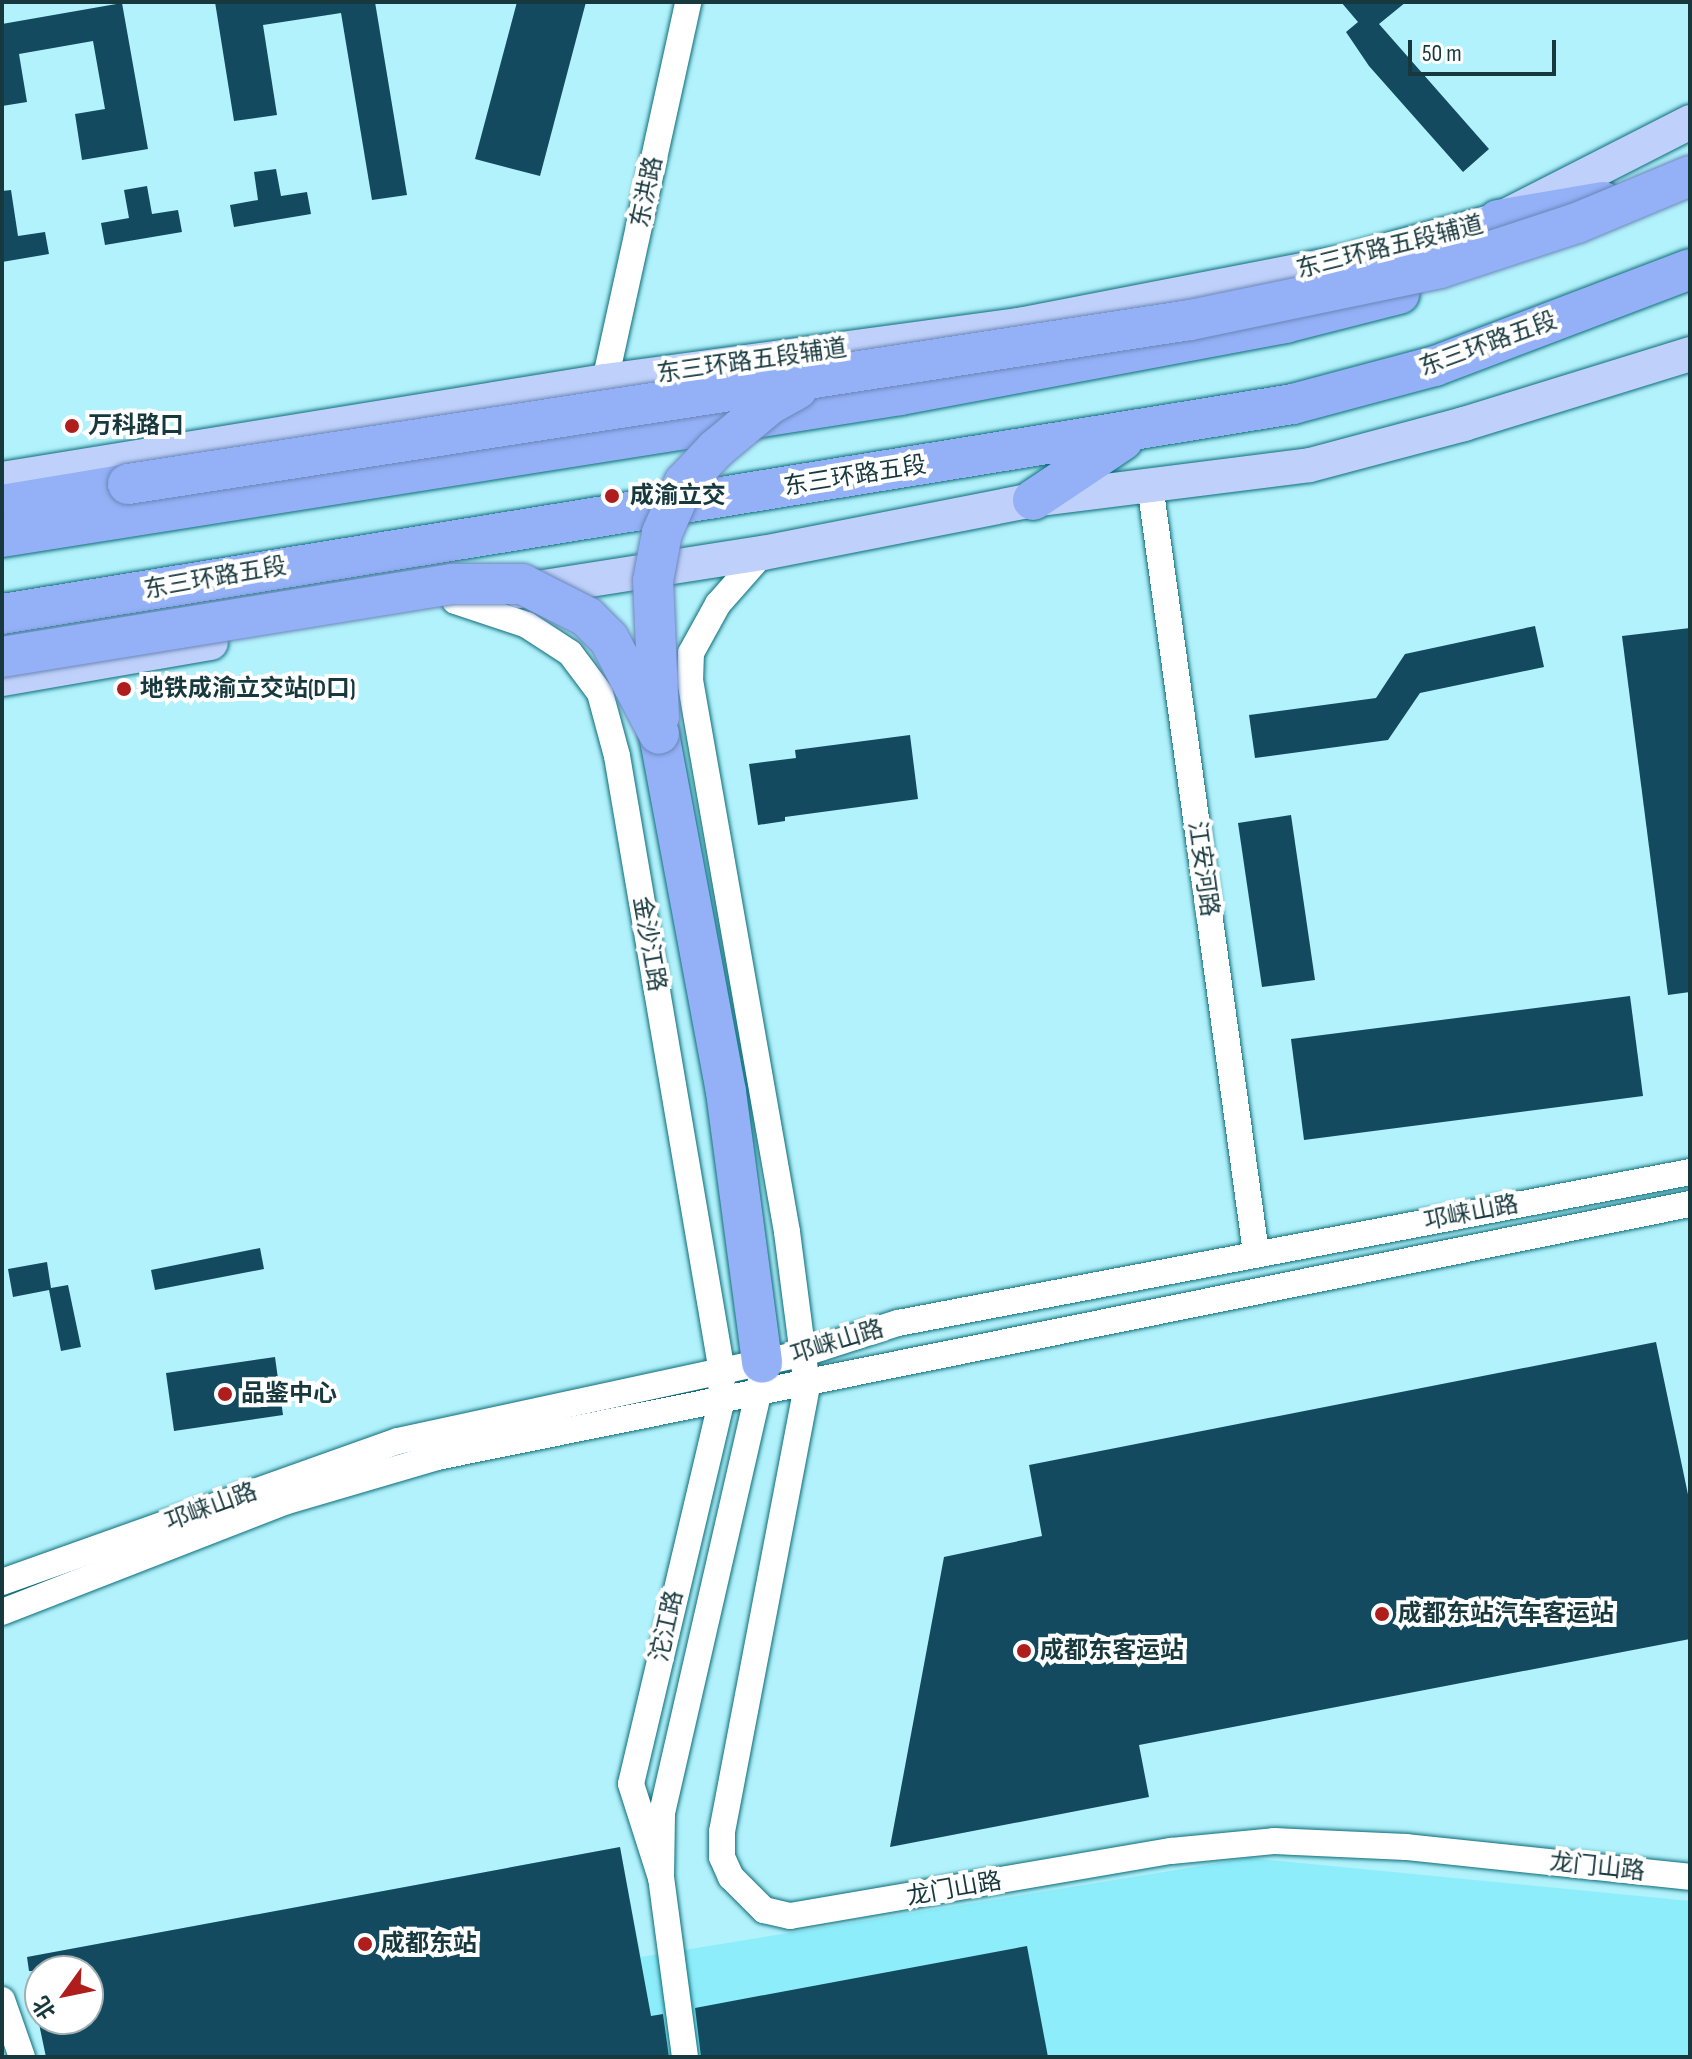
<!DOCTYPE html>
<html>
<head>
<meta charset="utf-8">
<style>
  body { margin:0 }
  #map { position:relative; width:1692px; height:2059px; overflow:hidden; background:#b2f2fc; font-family:"Sofia Sans Condensed","Noto Sans SC",sans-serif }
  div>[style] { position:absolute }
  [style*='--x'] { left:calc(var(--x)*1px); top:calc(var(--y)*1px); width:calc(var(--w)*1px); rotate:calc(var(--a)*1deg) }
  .built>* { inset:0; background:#8eedfa }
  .building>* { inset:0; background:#134a5f }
  .roads { filter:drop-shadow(0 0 2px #0c6d79) drop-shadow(0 0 2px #0c6d79) }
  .minor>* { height:26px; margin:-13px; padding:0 13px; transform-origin:13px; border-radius:13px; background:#fff }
  .major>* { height:34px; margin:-17px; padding:0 17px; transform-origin:17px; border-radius:17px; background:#bfd0fa }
  .highway>* { height:40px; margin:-20px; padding:0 20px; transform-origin:20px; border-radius:20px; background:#94b0f7 }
  .bridges { filter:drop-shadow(0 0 2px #6886b6) drop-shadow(0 0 2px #6886b6) }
  .highway-bridge>* { height:40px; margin:-20px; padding:0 20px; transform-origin:20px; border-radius:20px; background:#94b0f7 }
  .dots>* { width:22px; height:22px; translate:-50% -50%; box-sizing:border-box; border:4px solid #fff; border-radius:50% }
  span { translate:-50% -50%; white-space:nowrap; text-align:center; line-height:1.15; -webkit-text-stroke:8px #fff; paint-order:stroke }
  .street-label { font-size:24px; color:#17393e }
  .poi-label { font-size:24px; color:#17393e; font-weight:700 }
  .left { translate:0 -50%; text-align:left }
  .frame { position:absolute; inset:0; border:4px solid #17393e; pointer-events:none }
  .north { position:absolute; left:24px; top:1955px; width:80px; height:80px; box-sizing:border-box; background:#fff; border:2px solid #a2b0b2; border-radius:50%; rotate:237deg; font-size:22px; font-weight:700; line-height:32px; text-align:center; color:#17393e }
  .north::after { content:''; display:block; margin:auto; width:28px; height:36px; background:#af1e1c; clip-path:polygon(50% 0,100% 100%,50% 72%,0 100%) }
  .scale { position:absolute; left:1408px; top:40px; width:148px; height:36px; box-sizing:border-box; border:4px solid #17393e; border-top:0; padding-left:10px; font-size:24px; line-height:28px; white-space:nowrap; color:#17393e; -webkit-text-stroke:6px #fff; paint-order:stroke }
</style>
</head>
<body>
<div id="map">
  <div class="built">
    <div style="clip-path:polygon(evenodd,620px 1847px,641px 1957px,1250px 1858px,1690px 1901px,1690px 2057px,36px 2057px,45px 2054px,27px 1957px,620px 1847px,40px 1971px,88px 1971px,88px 2019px,40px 2019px,40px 1971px)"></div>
  </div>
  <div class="building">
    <div style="clip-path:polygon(215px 2px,375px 2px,407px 195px,372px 200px,341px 13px,263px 25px,277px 115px,234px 121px)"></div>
    <div style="clip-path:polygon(517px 2px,586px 2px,540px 176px,475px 159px)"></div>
    <div style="clip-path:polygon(1341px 2px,1406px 2px,1379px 24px,1489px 149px,1463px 172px,1369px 66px,1346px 32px,1358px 22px)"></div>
    <div style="clip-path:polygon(122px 3px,148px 149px,82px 160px,75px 114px,105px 109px,93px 41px,19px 54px,27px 102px,2px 106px,2px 24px)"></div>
    <div style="clip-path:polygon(276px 169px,281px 196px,307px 192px,311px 214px,234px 227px,230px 205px,258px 200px,254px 172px)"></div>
    <div style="clip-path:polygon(147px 186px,152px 214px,178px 210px,182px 232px,105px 245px,101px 223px,129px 218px,124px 190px)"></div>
    <div style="clip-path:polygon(11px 190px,18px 236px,45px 232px,49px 254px,2px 262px,2px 191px)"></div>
    <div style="clip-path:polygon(1535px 626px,1544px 667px,1420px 693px,1388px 740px,1255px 758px,1249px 715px,1376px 698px,1405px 654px)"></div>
    <div style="clip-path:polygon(1690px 628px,1690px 992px,1668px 995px,1622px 636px)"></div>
    <div style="clip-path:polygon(910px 735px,918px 799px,785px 817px,785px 821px,758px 825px,749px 764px,796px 758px,795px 750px)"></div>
    <div style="clip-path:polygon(1291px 815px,1315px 980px,1262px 987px,1238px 823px)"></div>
    <div style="clip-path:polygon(1630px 996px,1643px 1096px,1304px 1140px,1291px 1039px)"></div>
    <div style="clip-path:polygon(260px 1248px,264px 1269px,155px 1290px,151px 1270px)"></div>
    <div style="clip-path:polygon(47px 1262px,51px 1288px,68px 1285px,81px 1347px,61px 1351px,49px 1290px,13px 1297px,8px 1269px)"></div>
    <div style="clip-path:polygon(1656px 1342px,1690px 1504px,1690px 1639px,1139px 1745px,1149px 1797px,890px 1847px,944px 1557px,1042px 1536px,1029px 1465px)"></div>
    <div style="clip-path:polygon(275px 1357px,283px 1415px,174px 1431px,166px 1373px)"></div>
    <div style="clip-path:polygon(620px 1847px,651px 2016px,663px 2014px,669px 2057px,46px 2057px,38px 2019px,88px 2019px,88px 1971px,29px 1971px,27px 1957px)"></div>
    <div style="clip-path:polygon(1027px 1946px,1048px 2057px,701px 2057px,695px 2008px)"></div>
  </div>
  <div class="roads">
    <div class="minor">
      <div style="--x:605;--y:381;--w:388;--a:-77.6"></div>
      <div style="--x:1150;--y:485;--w:775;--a:82.14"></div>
      <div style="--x:763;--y:553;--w:68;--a:131.4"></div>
      <div style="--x:718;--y:604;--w:56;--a:118.9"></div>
      <div style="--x:691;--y:653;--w:27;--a:92"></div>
      <div style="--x:690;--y:680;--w:560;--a:80.03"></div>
      <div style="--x:787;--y:1232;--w:155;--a:82.6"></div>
      <div style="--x:807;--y:1386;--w:454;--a:100.8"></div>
      <div style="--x:722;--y:1832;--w:25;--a:90"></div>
      <div style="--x:722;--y:1857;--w:22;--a:66"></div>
      <div style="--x:731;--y:1877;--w:47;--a:45"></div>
      <div style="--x:764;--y:1910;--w:27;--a:13"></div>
      <div style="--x:790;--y:1916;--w:387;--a:-9.7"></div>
      <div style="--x:1171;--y:1851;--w:103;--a:-5.5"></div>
      <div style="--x:1274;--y:1841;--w:132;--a:2.6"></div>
      <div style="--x:1406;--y:1847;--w:286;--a:6"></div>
      <div style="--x:455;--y:601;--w:76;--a:18.4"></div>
      <div style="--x:527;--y:625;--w:51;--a:33.1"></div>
      <div style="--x:570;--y:653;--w:50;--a:53.1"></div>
      <div style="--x:600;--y:693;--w:65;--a:74.9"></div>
      <div style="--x:617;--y:756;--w:625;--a:80.33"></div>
      <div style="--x:722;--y:1372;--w:31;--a:92"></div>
      <div style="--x:721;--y:1403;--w:391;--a:103.3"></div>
      <div style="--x:631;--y:1784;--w:99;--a:72.3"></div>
      <div style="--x:2;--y:1582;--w:420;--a:-19.6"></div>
      <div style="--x:398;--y:1441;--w:413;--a:-12.2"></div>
      <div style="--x:802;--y:1354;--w:101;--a:-17.9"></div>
      <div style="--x:898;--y:1323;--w:806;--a:-10.79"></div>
      <div style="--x:2;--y:1612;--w:306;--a:-21.3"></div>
      <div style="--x:287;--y:1501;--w:156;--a:-16.3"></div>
      <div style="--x:437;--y:1457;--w:1278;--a:-11.42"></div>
      <div style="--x:2;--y:2000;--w:60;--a:70.7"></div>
      <div style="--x:685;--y:2057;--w:181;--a:-97.6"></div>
      <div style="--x:661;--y:1878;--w:65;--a:-89.1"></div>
      <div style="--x:662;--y:1813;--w:442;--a:-77.1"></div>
    </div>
    <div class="major">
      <div style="--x:2;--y:479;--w:611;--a:-9.23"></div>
      <div style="--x:605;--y:381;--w:418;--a:-7.7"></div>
      <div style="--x:1019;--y:325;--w:331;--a:-11"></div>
      <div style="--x:1344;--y:262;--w:160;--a:-15.3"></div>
      <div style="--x:1498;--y:220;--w:216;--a:-27"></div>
      <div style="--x:519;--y:591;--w:247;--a:-8.9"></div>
      <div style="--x:763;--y:553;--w:275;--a:-11.1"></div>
      <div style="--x:1033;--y:500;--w:279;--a:-7.2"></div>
      <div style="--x:1310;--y:465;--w:159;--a:-14.9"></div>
      <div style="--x:1464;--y:424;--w:237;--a:-17.2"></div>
      <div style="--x:2;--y:679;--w:212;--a:-9.8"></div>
    </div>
    <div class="highway">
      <div style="--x:1498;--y:220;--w:107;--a:-9.7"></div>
      <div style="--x:1033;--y:500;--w:108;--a:-33.7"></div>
      <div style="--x:2;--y:505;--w:128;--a:-9.5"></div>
      <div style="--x:2;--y:537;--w:910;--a:-8.98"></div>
      <div style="--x:901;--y:395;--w:391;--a:-10.6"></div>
      <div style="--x:1285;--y:323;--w:118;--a:-14.3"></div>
      <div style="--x:2;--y:614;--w:1308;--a:-9.24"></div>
      <div style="--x:1293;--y:404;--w:147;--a:-15"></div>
      <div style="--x:1435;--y:366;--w:273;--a:-20.8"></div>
      <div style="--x:659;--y:734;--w:364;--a:79.4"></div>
      <div style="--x:726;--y:1092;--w:273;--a:82.4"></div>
    </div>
  </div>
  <div class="bridges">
    <div class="highway-bridge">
      <div style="--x:128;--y:484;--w:1075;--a:-8.78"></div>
      <div style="--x:1190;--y:320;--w:255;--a:-11.7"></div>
      <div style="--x:1440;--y:268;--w:144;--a:-18.2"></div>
      <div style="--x:1577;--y:223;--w:122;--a:-22.6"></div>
      <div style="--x:2;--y:657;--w:456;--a:-9.2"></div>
      <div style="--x:452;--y:584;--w:70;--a:0"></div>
      <div style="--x:522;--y:584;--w:73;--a:26.9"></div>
      <div style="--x:587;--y:617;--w:31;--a:45"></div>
      <div style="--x:609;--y:639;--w:107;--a:62.2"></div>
      <div style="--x:659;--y:717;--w:136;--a:-92.5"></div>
      <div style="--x:653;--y:581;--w:49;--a:-79.4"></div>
      <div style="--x:662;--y:533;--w:55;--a:-66.3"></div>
      <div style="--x:684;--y:483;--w:47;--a:-46.7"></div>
      <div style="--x:716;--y:449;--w:70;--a:-39.8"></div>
      <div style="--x:770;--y:404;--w:31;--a:-29"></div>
    </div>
  </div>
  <div class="dots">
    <div style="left:72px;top:426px;background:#af1e1c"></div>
    <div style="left:612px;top:496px;background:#af1e1c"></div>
    <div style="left:124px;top:689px;background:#af1e1c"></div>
    <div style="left:225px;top:1394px;background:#af1e1c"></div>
    <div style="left:1382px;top:1614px;background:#af1e1c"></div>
    <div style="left:1024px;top:1651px;background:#af1e1c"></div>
    <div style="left:365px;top:1944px;background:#af1e1c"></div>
  </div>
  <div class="street-label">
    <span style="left:647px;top:192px;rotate:-78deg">东洪路</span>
    <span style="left:1390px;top:247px;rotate:-14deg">东三环路五段辅道</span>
    <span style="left:1488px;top:344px;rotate:-20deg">东三环路五段</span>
    <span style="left:752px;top:361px;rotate:-8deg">东三环路五段辅道</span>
    <span style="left:855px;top:476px;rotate:-9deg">东三环路五段</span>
    <span style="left:215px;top:578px;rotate:-10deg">东三环路五段</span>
    <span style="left:1203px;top:869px;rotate:82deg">江安河路</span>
    <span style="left:649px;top:944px;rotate:80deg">金沙江路</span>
    <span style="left:1471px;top:1213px;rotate:-11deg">邛崃山路</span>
    <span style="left:837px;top:1342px;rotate:-17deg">邛崃山路</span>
    <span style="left:211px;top:1507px;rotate:-20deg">邛崃山路</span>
    <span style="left:667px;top:1626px;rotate:-77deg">沱江路</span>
    <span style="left:1597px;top:1867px;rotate:6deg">龙门山路</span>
    <span style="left:954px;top:1889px;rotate:-10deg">龙门山路</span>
  </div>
  <div class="poi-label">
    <span class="left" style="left:88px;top:426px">万科路口</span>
    <span class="left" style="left:630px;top:496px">成渝立交</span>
    <span class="left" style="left:140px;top:689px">地铁成渝立交站(D口)</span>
    <span class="left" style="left:241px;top:1394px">品鉴中心</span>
    <span class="left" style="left:1398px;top:1614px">成都东站汽车客运站</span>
    <span class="left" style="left:1040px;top:1651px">成都东客运站</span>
    <span class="left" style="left:381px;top:1944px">成都东站</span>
  </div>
  <div class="frame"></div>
  <div class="north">北</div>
  <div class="scale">50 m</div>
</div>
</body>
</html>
